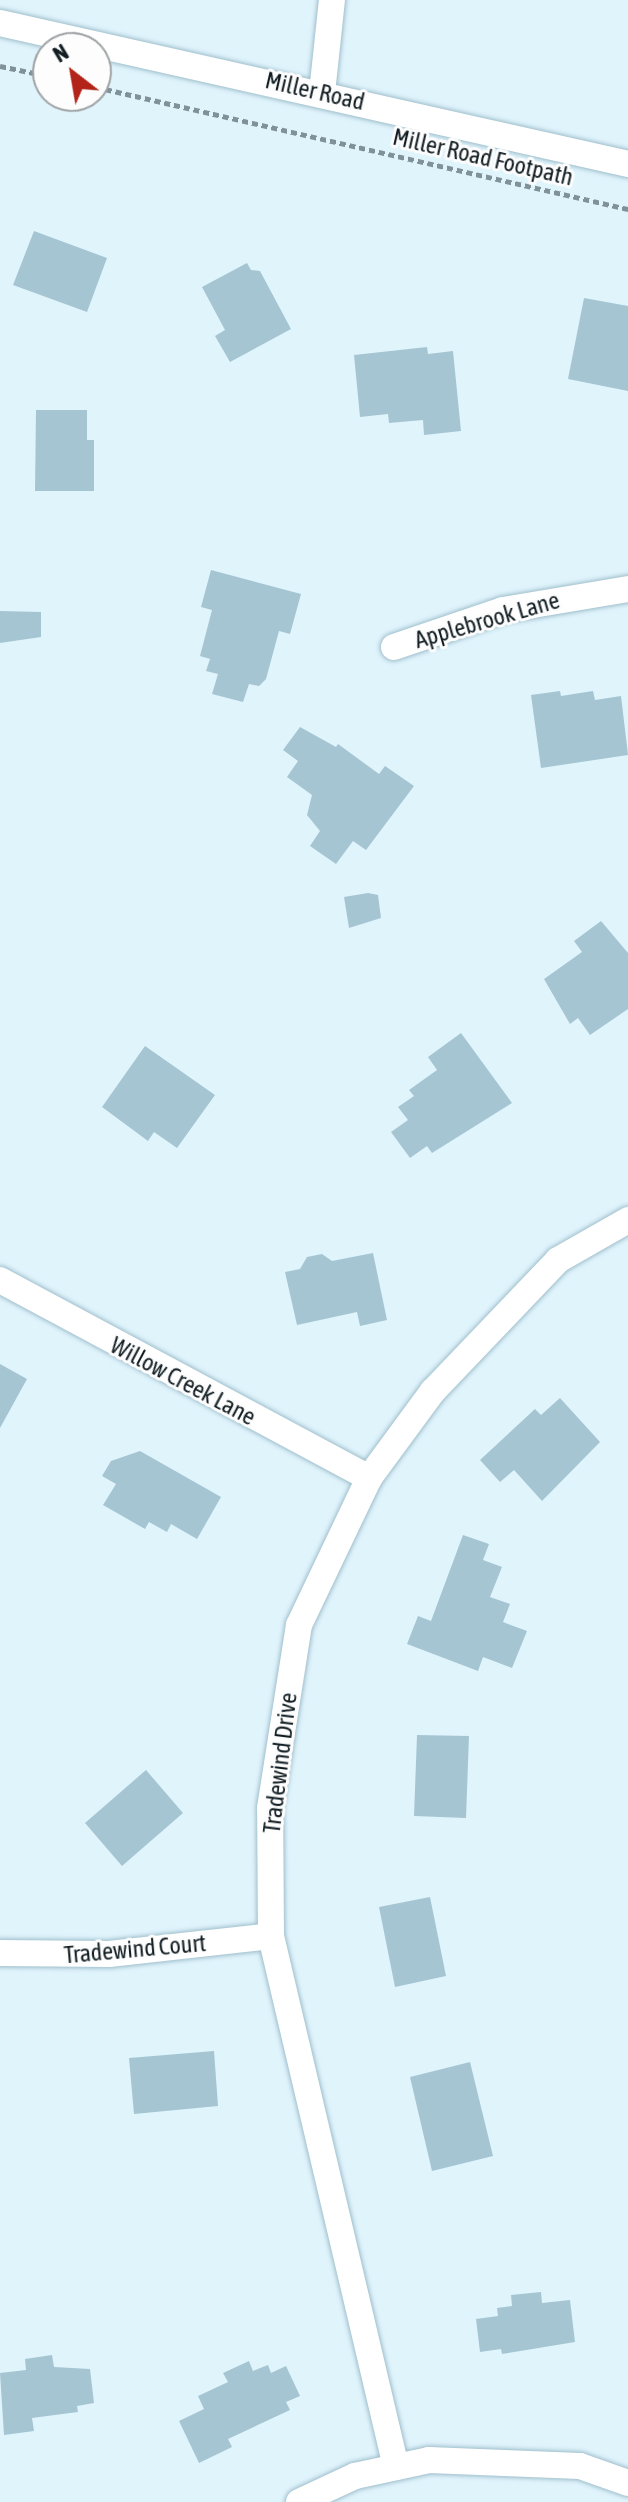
<!DOCTYPE html>
<html>
<head>
<meta charset="utf-8">
<style>
  body { margin:0 }
  #map { position:relative; width:628px; height:2502px; overflow:hidden; background:#e0f4fc; font-family:"Asap Condensed",sans-serif }
  div>[style] { position:absolute }
  [style*='--x'] { left:calc(var(--x)*1px); top:calc(var(--y)*1px); width:calc(var(--w)*1px); rotate:calc(var(--a)*1deg) }
  .building>* { inset:0; background:#a5c5d3 }
  .path>* { height:5px; margin-top:-2.5px; transform-origin:0; background:repeating-linear-gradient(90deg,#819198 0 6px,transparent 0 10px) }
  .roads { filter:drop-shadow(0 0 2px #9fbfcc) drop-shadow(0 0 2px #9fbfcc) }
  .minor>* { height:26px; margin:-13px; padding:0 13px; transform-origin:13px; border-radius:13px; background:#fff }
  span { translate:-50% -50%; white-space:nowrap; text-align:center; line-height:1.15; -webkit-text-stroke:6px #fdfdfd; paint-order:stroke }
  .street-label { font-size:24px; color:#111d22 }
  .north { position:absolute; left:32px; top:32px; width:80px; height:80px; box-sizing:border-box; background:#fdfdfd; border:2px solid #9fa3a5; border-radius:50%; rotate:329deg; font-size:22px; font-weight:700; line-height:32px; text-align:center; color:#111d22 }
  .north::after { content:''; display:block; margin:auto; width:28px; height:36px; background:#b22319; clip-path:polygon(50% 0,100% 100%,50% 72%,0 100%) }
</style>
</head>
<body>
<div id="map">
  <div class="building">
    <div style="clip-path:polygon(34px 231px,107px 258px,87px 312px,13px 285px)"></div>
    <div style="clip-path:polygon(247px 263px,251px 270px,260px 271px,291px 329px,230px 362px,215px 336px,225px 330px,202px 287px)"></div>
    <div style="clip-path:polygon(584px 298px,628px 306px,628px 391px,568px 379px)"></div>
    <div style="clip-path:polygon(427px 347px,428px 354px,453px 351px,461px 431px,424px 435px,423px 420px,389px 423px,388px 414px,360px 417px,354px 355px)"></div>
    <div style="clip-path:polygon(36px 410px,87px 410px,87px 440px,94px 440px,94px 491px,35px 491px)"></div>
    <div style="clip-path:polygon(211px 570px,301px 594px,290px 634px,279px 631px,266px 679px,259px 686px,249px 684px,243px 702px,212px 694px,218px 674px,206px 671px,210px 659px,200px 656px,212px 610px,201px 607px)"></div>
    <div style="clip-path:polygon(0 611px,41px 612px,41px 637px,0 643px)"></div>
    <div style="clip-path:polygon(560px 691px,561px 696px,593px 691px,595px 700px,621px 696px,628px 755px,541px 768px,531px 695px)"></div>
    <div style="clip-path:polygon(300px 727px,336px 747px,338px 744px,379px 774px,385px 766px,414px 786px,366px 850px,353px 841px,336px 864px,310px 846px,320px 831px,307px 815px,312px 795px,287px 777px,298px 761px,283px 750px)"></div>
    <div style="clip-path:polygon(368px 893px,378px 895px,381px 918px,349px 928px,344px 897px)"></div>
    <div style="clip-path:polygon(601px 921px,628px 953px,628px 1009px,590px 1035px,578px 1018px,570px 1024px,544px 979px,582px 952px,574px 941px)"></div>
    <div style="clip-path:polygon(461px 1033px,512px 1103px,432px 1153px,427px 1146px,410px 1158px,391px 1132px,408px 1120px,398px 1107px,414px 1096px,409px 1090px,437px 1070px,428px 1057px)"></div>
    <div style="clip-path:polygon(145px 1046px,215px 1095px,177px 1148px,154px 1132px,148px 1141px,102px 1107px)"></div>
    <div style="clip-path:polygon(373px 1253px,387px 1320px,360px 1326px,357px 1312px,297px 1325px,285px 1272px,300px 1269px,307px 1257px,322px 1254px,332px 1261px)"></div>
    <div style="clip-path:polygon(0 1364px,27px 1379px,0 1428px)"></div>
    <div style="clip-path:polygon(560px 1398px,600px 1442px,542px 1501px,514px 1470px,500px 1482px,480px 1460px,535px 1409px,541px 1415px)"></div>
    <div style="clip-path:polygon(140px 1451px,221px 1497px,197px 1539px,171px 1524px,167px 1532px,149px 1522px,145px 1529px,103px 1505px,116px 1484px,102px 1476px,111px 1461px)"></div>
    <div style="clip-path:polygon(463px 1535px,489px 1544px,483px 1560px,502px 1567px,490px 1597px,510px 1604px,503px 1622px,527px 1631px,512px 1668px,483px 1657px,478px 1671px,407px 1644px,418px 1616px,431px 1621px)"></div>
    <div style="clip-path:polygon(417px 1735px,469px 1736px,466px 1818px,414px 1816px)"></div>
    <div style="clip-path:polygon(146px 1770px,183px 1813px,122px 1866px,85px 1823px)"></div>
    <div style="clip-path:polygon(430px 1897px,446px 1976px,395px 1987px,379px 1907px)"></div>
    <div style="clip-path:polygon(214px 2051px,218px 2106px,134px 2114px,129px 2058px)"></div>
    <div style="clip-path:polygon(470px 2062px,493px 2156px,432px 2171px,410px 2077px)"></div>
    <div style="clip-path:polygon(541px 2292px,542px 2303px,570px 2300px,575px 2342px,502px 2354px,501px 2349px,480px 2352px,476px 2319px,498px 2316px,497px 2308px,512px 2306px,511px 2295px)"></div>
    <div style="clip-path:polygon(52px 2355px,54px 2367px,90px 2369px,94px 2403px,77px 2406px,78px 2412px,32px 2418px,34px 2431px,4px 2435px,0 2373px,26px 2370px,25px 2359px)"></div>
    <div style="clip-path:polygon(249px 2361px,253px 2371px,268px 2365px,271px 2373px,286px 2366px,300px 2396px,286px 2402px,290px 2410px,228px 2439px,232px 2447px,199px 2463px,179px 2421px,204px 2409px,198px 2396px,228px 2382px,223px 2373px)"></div>
  </div>
  <div class="path">
    <div style="--x:0;--y:66;--w:49;--a:11.8"></div>
    <div style="--x:96;--y:87;--w:546;--a:12.92"></div>
  </div>
  <div class="roads">
    <div class="minor">
      <div style="--x:0;--y:23;--w:644;--a:12.65"></div>
      <div style="--x:322;--y:93;--w:94;--a:-83.9"></div>
      <div style="--x:394;--y:647;--w:115;--a:-18.7"></div>
      <div style="--x:503;--y:610;--w:127;--a:-9.5"></div>
      <div style="--x:0;--y:1280;--w:419;--a:28.2"></div>
      <div style="--x:0;--y:1953;--w:109;--a:0.5"></div>
      <div style="--x:109;--y:1954;--w:163;--a:-6.3"></div>
      <div style="--x:396;--y:2467;--w:546;--a:-103.25"></div>
      <div style="--x:271;--y:1936;--w:128;--a:-90.4"></div>
      <div style="--x:270;--y:1808;--w:185;--a:-81"></div>
      <div style="--x:299;--y:1625;--w:163;--a:-64.5"></div>
      <div style="--x:369;--y:1478;--w:108;--a:-53.7"></div>
      <div style="--x:433;--y:1391;--w:181;--a:-46.3"></div>
      <div style="--x:558;--y:1260;--w:81;--a:-29.7"></div>
      <div style="--x:299;--y:2502;--w:62;--a:-24.9"></div>
      <div style="--x:355;--y:2476;--w:76;--a:-12.2"></div>
      <div style="--x:429;--y:2460;--w:151;--a:2.3"></div>
      <div style="--x:580;--y:2466;--w:51;--a:19.5"></div>
    </div>
  </div>
  <div class="street-label">
    <span style="left:315px;top:91px;rotate:13deg">Miller Road</span>
    <span style="left:483px;top:157px;rotate:13deg">Miller Road Footpath</span>
    <span style="left:487px;top:620px;rotate:-16deg">Applebrook Lane</span>
    <span style="left:183px;top:1381px;rotate:28deg">Willow Creek Lane</span>
    <span style="left:280px;top:1763px;rotate:-83deg">Tradewind Drive</span>
    <span style="left:135px;top:1949px;rotate:-5deg">Tradewind Court</span>
  </div>
  <div class="north">N</div>
</div>
</body>
</html>
